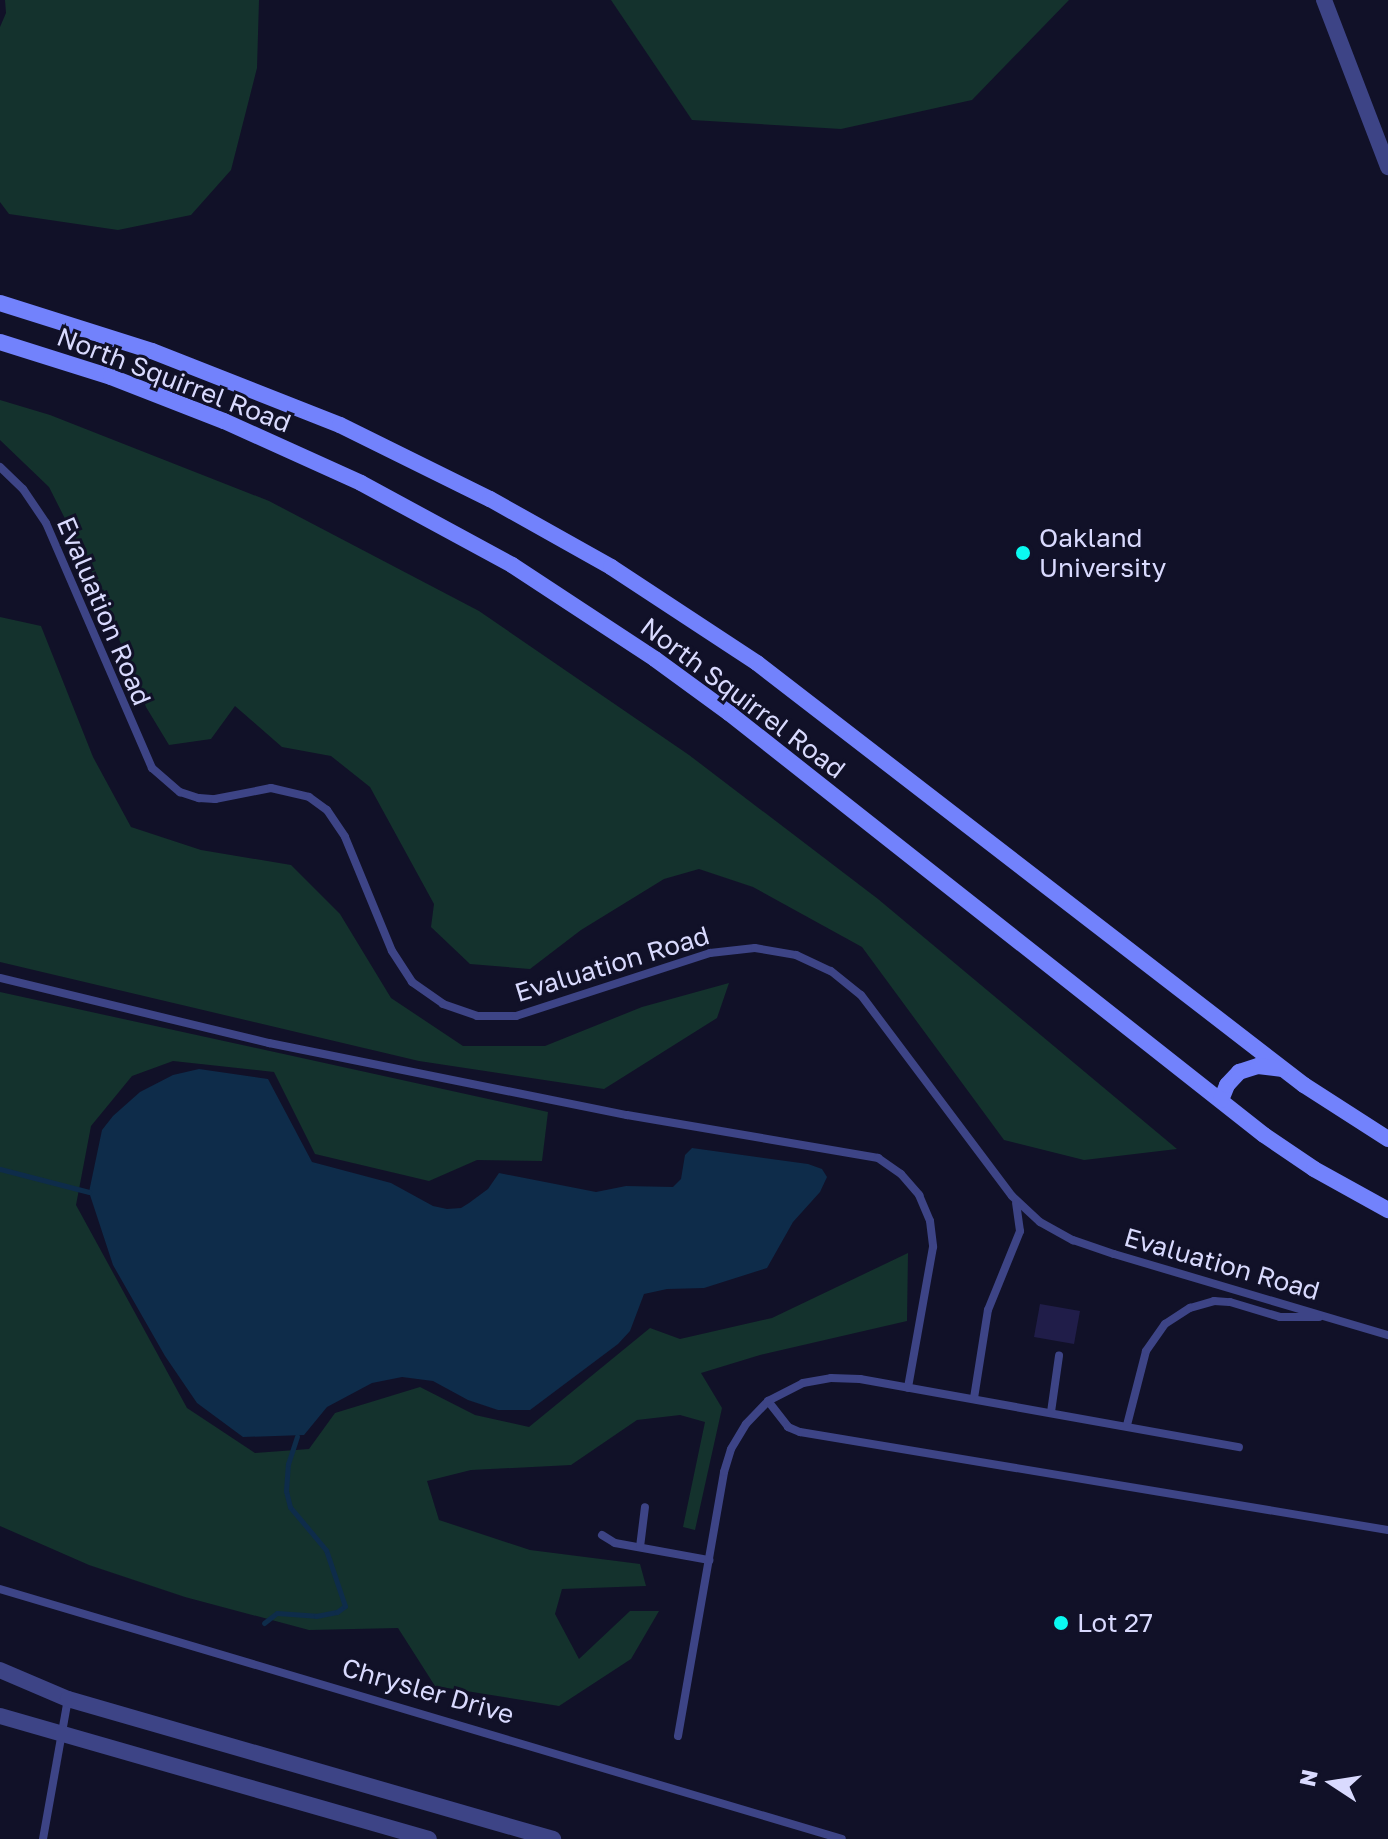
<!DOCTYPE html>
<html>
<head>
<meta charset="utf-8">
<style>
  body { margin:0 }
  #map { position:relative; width:1388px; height:1839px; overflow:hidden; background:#111128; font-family:"Golos Text",sans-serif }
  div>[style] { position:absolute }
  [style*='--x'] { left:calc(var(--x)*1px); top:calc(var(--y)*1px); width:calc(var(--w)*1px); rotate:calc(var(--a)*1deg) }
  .green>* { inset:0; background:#14322d }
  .water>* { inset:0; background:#0e2c4a }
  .stream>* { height:5px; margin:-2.5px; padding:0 2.5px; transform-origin:2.5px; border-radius:2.5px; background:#0e2c4a }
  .building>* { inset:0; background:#201d49 }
  .service>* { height:8px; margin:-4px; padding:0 4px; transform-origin:4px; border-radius:4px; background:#3d4486 }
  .minor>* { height:16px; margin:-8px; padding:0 8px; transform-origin:8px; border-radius:8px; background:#3d4486 }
  .secondary>* { height:16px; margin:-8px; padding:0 8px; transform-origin:8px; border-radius:8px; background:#7282fc }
  .dots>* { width:22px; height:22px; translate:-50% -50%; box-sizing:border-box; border:4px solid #111128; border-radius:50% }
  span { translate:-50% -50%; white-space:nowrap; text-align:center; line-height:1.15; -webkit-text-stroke:6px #111128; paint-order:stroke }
  .street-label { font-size:26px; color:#d9dafe }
  .poi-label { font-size:26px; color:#d9dafe }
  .left { translate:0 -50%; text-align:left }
  .north { position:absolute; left:1292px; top:1743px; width:80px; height:80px; -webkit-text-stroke:6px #111128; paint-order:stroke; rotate:282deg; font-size:22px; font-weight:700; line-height:32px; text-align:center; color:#d9dafe }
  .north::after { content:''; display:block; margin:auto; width:28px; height:36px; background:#d9dafe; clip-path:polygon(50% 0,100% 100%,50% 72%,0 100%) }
</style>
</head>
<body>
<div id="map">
  <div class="green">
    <div style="clip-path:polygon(5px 0,259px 0,257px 68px,231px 170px,191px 215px,118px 230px,9px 214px,0 202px,0 27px,6px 13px)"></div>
    <div style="clip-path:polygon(611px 0,1069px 0,972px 100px,841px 129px,692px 120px)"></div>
    <div style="clip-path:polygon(0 400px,50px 415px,269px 501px,479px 611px,689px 755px,878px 899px,1177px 1149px,1084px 1160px,1004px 1140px,862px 947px,753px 887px,699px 869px,664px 879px,581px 930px,530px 969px,470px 964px,431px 927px,434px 904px,370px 787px,331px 756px,282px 747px,235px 706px,211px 739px,169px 745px,146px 707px,94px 576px,49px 487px,0 440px)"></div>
    <div style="clip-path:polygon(0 617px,41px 626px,93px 757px,131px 827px,201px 850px,291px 865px,340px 914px,391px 998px,463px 1046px,545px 1046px,642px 1007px,729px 983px,717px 1018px,604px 1089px,419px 1061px,0 962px)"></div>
    <div style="clip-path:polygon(0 992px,548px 1112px,542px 1161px,477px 1160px,429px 1181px,315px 1154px,274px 1072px,173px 1061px,132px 1076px,91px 1126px,76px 1205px,187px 1408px,255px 1453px,309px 1449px,335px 1413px,420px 1387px,475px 1415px,529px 1427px,650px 1328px,680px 1339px,772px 1318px,908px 1253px,907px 1321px,760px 1355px,701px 1373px,722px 1408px,695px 1530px,683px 1527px,705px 1422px,680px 1415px,637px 1420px,571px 1465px,471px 1470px,427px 1481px,439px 1520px,530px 1550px,640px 1564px,646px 1586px,562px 1589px,555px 1614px,579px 1659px,630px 1611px,659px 1611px,631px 1659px,559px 1706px,435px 1686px,398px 1628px,309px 1630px,185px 1597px,89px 1565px,0 1526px)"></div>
  </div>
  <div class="water">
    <div style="clip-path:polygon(199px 1069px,268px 1079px,312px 1162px,391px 1183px,433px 1206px,447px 1209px,461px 1208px,469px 1203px,488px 1189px,499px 1173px,596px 1192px,626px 1186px,673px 1187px,681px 1179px,685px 1155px,692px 1148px,808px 1164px,822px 1169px,827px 1177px,820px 1192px,793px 1222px,767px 1268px,704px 1288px,667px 1289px,644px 1294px,630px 1331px,618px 1344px,530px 1410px,498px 1410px,468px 1400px,433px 1381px,402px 1377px,372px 1383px,327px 1407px,304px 1435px,243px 1437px,197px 1403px,165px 1356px,113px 1265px,89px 1192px,102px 1130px,113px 1116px,140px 1092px,173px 1075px)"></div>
  </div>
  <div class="stream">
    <div style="--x:0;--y:1169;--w:92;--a:14.5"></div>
    <div style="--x:264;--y:1623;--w:16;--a:-38"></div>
    <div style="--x:277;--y:1613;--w:39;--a:4"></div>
    <div style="--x:316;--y:1616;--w:21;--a:-11"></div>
    <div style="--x:337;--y:1612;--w:10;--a:-37"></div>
    <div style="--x:345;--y:1606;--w:59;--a:-108.7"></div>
    <div style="--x:326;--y:1550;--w:56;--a:-129.9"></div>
    <div style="--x:290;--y:1507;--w:16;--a:-104"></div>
    <div style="--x:286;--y:1491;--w:27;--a:-86"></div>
    <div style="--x:288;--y:1464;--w:29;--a:-72"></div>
  </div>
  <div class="building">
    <div style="clip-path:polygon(1040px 1304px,1080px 1311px,1074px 1344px,1034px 1337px)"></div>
  </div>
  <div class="service">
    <div style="--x:0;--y:467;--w:32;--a:44"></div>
    <div style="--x:23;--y:489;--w:41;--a:55.9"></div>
    <div style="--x:46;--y:523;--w:267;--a:66.6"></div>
    <div style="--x:152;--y:768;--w:37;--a:41"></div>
    <div style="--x:180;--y:792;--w:20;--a:18"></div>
    <div style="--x:199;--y:798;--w:16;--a:4"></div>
    <div style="--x:215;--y:799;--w:57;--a:-11.1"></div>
    <div style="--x:271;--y:788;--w:39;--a:13"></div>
    <div style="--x:309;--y:797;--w:22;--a:36"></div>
    <div style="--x:327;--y:810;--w:32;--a:56"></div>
    <div style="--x:345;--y:837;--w:123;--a:67.6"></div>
    <div style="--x:392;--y:951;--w:37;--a:57"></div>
    <div style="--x:412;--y:982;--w:38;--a:35"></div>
    <div style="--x:443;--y:1004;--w:36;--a:19"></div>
    <div style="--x:477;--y:1016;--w:39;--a:0"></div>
    <div style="--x:516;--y:1016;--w:204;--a:-18"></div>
    <div style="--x:710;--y:953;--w:45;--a:-6.3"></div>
    <div style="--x:755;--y:948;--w:42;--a:9.7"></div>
    <div style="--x:796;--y:955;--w:38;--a:25"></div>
    <div style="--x:831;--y:971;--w:38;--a:39"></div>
    <div style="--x:861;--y:995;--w:251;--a:53.1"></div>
    <div style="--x:1012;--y:1196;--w:38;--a:43"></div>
    <div style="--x:1040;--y:1222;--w:38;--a:29"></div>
    <div style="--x:1073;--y:1240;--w:43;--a:18.9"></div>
    <div style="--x:1114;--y:1254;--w:286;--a:16.5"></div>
    <div style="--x:0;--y:978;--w:277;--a:13.6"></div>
    <div style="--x:269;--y:1043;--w:365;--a:11.4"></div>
    <div style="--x:627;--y:1115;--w:255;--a:9.7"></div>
    <div style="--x:878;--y:1158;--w:28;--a:35"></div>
    <div style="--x:901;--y:1174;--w:28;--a:49"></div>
    <div style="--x:919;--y:1195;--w:28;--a:67"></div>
    <div style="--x:930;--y:1221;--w:26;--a:83"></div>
    <div style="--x:933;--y:1247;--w:143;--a:100.1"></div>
    <div style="--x:974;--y:1398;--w:89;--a:-81"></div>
    <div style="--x:988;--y:1310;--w:85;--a:-67.9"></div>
    <div style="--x:1020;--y:1231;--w:28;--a:-98"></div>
    <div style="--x:768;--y:1401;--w:33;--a:52"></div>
    <div style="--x:788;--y:1427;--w:13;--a:23"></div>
    <div style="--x:800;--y:1432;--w:596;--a:9.46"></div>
    <div style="--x:1051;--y:1412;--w:57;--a:-81.9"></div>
    <div style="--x:1127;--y:1425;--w:76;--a:-75.6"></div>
    <div style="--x:1146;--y:1351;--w:33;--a:-55"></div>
    <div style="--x:1165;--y:1324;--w:30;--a:-33"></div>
    <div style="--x:1190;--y:1308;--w:25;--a:-16"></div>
    <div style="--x:1214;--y:1301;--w:16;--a:4"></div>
    <div style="--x:1230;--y:1302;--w:52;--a:16.7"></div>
    <div style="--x:1280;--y:1317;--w:39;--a:0"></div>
    <div style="--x:602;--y:1535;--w:15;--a:32"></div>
    <div style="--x:615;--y:1543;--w:96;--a:10.3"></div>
    <div style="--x:640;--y:1547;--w:40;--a:-82.9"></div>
    <div style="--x:0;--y:1589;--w:878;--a:16.54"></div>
    <div style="--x:678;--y:1736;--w:268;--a:-80.1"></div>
    <div style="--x:724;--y:1472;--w:24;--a:-73"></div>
    <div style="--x:731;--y:1449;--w:29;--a:-59"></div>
    <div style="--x:746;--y:1424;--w:32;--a:-46"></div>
    <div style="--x:768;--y:1401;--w:39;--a:-27"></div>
    <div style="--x:803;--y:1383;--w:28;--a:-10"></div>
    <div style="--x:831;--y:1378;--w:29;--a:2"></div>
    <div style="--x:860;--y:1379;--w:385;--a:10.2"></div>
    <div style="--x:43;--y:1839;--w:142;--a:-79.9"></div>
  </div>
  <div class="minor">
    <div style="--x:1324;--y:0;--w:179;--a:69"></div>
    <div style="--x:0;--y:1670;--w:74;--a:23.1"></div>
    <div style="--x:68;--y:1699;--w:505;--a:16.1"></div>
    <div style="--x:0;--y:1716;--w:446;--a:16"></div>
  </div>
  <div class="secondary">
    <div style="--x:0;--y:303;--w:159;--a:17.5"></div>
    <div style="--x:152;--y:351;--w:202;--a:21.5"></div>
    <div style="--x:340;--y:425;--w:167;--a:26.3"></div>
    <div style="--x:490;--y:499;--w:139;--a:29.3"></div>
    <div style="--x:611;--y:567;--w:175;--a:33.3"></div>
    <div style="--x:757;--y:663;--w:691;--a:37.65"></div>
    <div style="--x:1304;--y:1085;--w:100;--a:32.7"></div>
    <div style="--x:0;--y:342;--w:116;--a:17.5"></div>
    <div style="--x:111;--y:377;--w:121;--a:21.3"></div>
    <div style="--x:224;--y:421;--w:150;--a:24.3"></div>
    <div style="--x:361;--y:483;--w:172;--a:28.5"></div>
    <div style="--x:512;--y:565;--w:171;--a:33.3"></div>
    <div style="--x:655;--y:659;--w:92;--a:36.1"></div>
    <div style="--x:729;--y:713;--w:681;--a:38.27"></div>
    <div style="--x:1264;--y:1135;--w:60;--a:34.2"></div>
    <div style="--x:1314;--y:1169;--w:85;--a:29"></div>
    <div style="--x:1221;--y:1100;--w:16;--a:-68"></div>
    <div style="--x:1227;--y:1085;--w:18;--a:-47"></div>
    <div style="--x:1239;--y:1072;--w:20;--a:-18"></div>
    <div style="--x:1258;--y:1066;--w:23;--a:7"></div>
  </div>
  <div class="dots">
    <div style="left:1023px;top:553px;background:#0af9f0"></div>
    <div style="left:1061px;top:1623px;background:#0af9f0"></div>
  </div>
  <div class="street-label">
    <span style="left:174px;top:380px;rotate:21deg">North Squirrel Road</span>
    <span style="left:104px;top:611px;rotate:67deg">Evaluation Road</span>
    <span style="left:743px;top:698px;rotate:37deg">North Squirrel Road</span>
    <span style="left:612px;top:964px;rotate:-17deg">Evaluation Road</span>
    <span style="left:1222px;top:1264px;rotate:16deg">Evaluation Road</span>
    <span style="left:428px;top:1691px;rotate:16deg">Chrysler Drive</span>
  </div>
  <div class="poi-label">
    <span class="left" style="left:1039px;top:553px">Oakland<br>University</span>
    <span class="left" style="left:1077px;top:1623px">Lot 27</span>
  </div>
  <div class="north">N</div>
</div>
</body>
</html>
